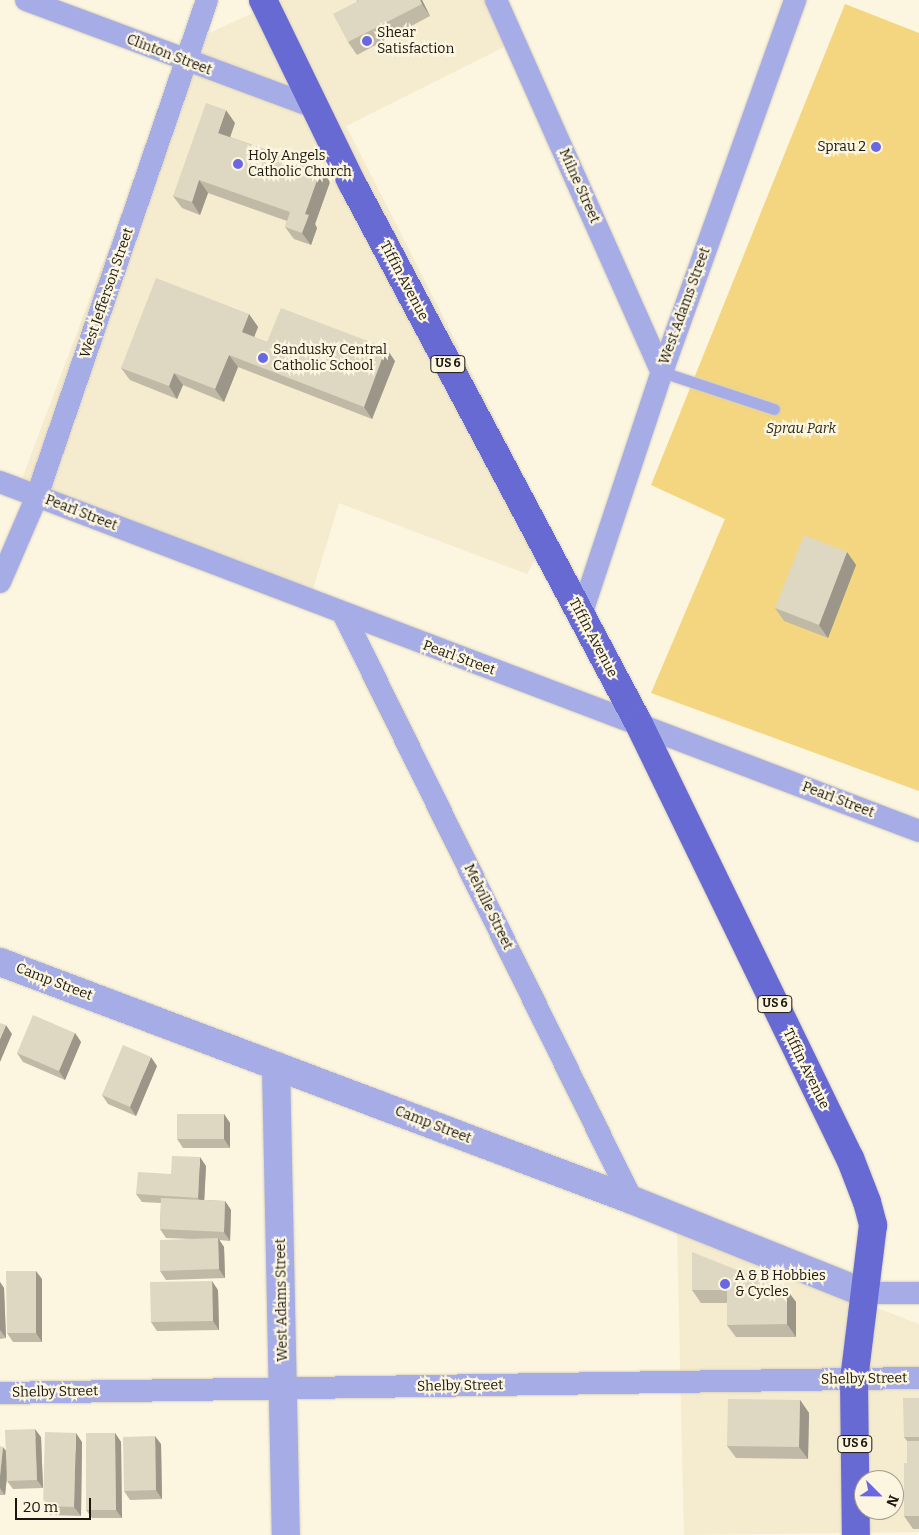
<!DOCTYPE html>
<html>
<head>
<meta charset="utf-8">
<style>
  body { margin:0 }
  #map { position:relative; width:919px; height:1535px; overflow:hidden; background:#fcf5df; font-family:Bitter,serif }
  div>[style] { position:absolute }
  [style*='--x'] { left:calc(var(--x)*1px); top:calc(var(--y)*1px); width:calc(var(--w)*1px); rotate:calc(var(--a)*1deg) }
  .built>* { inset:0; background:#f5ebce }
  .green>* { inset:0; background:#f3d67f }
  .roads { filter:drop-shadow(0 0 1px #d8d1be) drop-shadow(0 0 1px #d8d1be) }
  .service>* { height:11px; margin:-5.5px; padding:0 5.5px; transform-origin:5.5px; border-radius:5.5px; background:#a6ace6 }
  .minor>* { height:22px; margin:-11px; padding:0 11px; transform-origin:11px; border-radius:11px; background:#a6ace6 }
  .tertiary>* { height:28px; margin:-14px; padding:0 14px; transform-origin:14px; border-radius:14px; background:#a6ace6 }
  .primary>* { height:28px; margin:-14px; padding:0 14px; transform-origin:14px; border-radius:14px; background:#686ad4 }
  .wall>* { inset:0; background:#bfb9a6 }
  .shaded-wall>* { inset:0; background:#9b9687 }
  .building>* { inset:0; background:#ded7c1 }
  .dots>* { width:14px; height:14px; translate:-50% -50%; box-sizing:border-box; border:2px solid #fcf5df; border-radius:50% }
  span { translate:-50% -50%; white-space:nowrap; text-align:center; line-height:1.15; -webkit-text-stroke:4.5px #fcf5df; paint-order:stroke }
  .shield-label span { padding:1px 4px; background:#fcf5df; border:1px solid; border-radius:4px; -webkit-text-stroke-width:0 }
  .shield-label { font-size:12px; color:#1a170f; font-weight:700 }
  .poi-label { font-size:14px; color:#1a170f }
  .left { translate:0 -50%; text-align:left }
  .right { translate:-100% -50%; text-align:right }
  .street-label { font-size:14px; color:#1a170f }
  .park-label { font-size:14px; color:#302a18; font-style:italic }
  .north { position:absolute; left:854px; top:1470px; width:50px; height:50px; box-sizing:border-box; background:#fcf5df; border:1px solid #a29c8c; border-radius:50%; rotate:113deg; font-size:14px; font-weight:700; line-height:20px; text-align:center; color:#1a170f }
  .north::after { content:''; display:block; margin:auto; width:18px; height:22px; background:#6968e2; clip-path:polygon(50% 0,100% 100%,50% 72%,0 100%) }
  .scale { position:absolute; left:15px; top:1498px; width:76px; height:22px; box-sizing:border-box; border:2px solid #1a170f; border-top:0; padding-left:6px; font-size:15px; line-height:18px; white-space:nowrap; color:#1a170f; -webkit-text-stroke:4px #fcf5df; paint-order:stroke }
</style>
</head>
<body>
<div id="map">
  <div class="built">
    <div style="clip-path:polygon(282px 0,485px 0,506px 46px,346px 126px,552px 530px,527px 574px,339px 503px,312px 592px,22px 479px,185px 44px)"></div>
    <div style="clip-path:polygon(evenodd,677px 1231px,919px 1324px,919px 1532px,684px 1535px,677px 1231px,864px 1480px,894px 1480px,894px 1510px,864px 1510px,864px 1480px)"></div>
  </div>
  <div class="green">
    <div style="clip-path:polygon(845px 4px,919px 33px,919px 791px,651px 693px,725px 519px,651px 485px)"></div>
  </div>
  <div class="roads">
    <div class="service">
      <div style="--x:662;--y:372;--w:118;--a:18.3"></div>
    </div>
    <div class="minor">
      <div style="--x:26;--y:0;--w:307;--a:20.4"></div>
      <div style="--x:496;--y:0;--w:407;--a:66"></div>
      <div style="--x:0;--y:482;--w:983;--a:20.79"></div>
      <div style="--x:0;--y:582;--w:94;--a:-66.7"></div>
      <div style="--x:37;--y:496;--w:524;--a:-71.08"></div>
      <div style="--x:344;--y:615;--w:652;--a:63.79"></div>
      <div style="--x:581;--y:615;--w:256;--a:-71.6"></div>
      <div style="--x:662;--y:372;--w:395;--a:-70.3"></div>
      <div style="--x:865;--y:1293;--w:54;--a:0"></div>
      <div style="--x:0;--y:1393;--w:919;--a:-0.94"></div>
    </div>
    <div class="tertiary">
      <div style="--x:0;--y:962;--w:675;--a:20.64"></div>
      <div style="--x:632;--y:1200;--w:251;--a:21.8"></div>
      <div style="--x:276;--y:1066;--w:469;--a:88.8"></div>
    </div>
    <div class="primary">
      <div style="--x:263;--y:0;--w:206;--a:64.1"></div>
      <div style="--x:353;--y:185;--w:610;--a:62.05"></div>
      <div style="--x:639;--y:724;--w:483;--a:64.1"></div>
      <div style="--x:850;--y:1158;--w:47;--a:68.9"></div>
      <div style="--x:867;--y:1202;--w:24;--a:75"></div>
      <div style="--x:873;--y:1225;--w:156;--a:97"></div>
      <div style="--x:854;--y:1380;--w:155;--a:89.3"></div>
    </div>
  </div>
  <div class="wall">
    <div style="clip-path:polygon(357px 0,422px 0,430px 16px,357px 55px,348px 42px)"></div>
    <div style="clip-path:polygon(235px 123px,230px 137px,321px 169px,330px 182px,315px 224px,317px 228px,311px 245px,294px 239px,285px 227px,287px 221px,208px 193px,200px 215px,182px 208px,173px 196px)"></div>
    <div style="clip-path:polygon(249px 314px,258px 327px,254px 337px,267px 342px,395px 361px,372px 419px,238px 367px,224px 402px,183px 385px,177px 399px,130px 380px,121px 368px)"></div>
    <div style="clip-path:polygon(847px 552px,856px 565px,828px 638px,784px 621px,775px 608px)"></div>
    <div style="clip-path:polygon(75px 1033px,81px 1042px,65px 1080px,23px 1062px,17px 1053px)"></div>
    <div style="clip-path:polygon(157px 1066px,136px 1116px,108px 1104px,102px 1095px)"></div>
    <div style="clip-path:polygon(224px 1114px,230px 1123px,230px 1148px,183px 1148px,177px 1139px)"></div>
    <div style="clip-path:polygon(206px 1166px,204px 1200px,225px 1201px,231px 1210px,230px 1241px,219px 1240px,224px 1247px,225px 1278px,166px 1280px,160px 1271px,193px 1239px,166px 1238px,160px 1229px,161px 1203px,142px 1202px,136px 1194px,171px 1174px)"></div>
    <div style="clip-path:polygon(42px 1279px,42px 1342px,13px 1342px,7px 1333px)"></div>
    <div style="clip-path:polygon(0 1282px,4px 1288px,6px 1338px,0 1339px)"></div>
    <div style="clip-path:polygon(218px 1290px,219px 1330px,157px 1331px,151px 1322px)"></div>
    <div style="clip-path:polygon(692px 1290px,787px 1290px,796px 1302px,796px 1337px,736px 1337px,727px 1325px,727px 1303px,701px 1303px)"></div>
    <div style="clip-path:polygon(919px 1398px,919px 1529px,913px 1529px,904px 1516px,907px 1463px,907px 1441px,904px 1437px)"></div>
    <div style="clip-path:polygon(800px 1400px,809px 1413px,808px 1459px,736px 1458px,727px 1446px)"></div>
    <div style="clip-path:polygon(115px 1433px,121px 1442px,122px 1518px,92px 1518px,86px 1510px)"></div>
    <div style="clip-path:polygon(41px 1437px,43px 1488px,13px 1489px,7px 1481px,7px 1478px,5px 1495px,0 1495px,0 1446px,6px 1451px)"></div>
    <div style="clip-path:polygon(82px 1442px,81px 1516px,49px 1515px,43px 1506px)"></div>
    <div style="clip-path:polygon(161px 1444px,162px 1499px,130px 1500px,124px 1491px)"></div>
  </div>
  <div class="shaded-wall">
    <div style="clip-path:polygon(420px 0,422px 0,430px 16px,422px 4px)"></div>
    <div style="clip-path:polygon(226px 110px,235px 123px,227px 146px,218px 133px)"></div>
    <div style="clip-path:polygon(321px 169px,330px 182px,315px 224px,317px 228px,311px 245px,302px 233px,305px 214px)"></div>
    <div style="clip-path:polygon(199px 180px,208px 193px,200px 215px,192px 202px)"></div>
    <div style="clip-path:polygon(249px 314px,258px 327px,251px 345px,242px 332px)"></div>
    <div style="clip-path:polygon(386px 348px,395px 361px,372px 419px,364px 407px)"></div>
    <div style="clip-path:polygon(229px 355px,238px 367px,224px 402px,215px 389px)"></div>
    <div style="clip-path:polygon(174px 373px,183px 385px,177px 399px,169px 386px)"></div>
    <div style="clip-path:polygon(847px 552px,856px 565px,828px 638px,819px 625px)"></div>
    <div style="clip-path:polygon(6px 1025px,12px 1034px,0 1062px,0 1039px)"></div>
    <div style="clip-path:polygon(75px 1033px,81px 1042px,65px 1080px,59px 1071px)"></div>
    <div style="clip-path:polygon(151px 1057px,157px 1066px,136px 1116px,130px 1107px)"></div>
    <div style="clip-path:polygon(224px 1114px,230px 1123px,230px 1148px,224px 1139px)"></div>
    <div style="clip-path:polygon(200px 1157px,206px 1166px,204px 1206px,198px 1198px)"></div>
    <div style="clip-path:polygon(225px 1201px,231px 1210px,230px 1241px,224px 1232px)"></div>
    <div style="clip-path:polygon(218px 1238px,224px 1247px,225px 1278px,219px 1269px)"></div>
    <div style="clip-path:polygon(36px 1271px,42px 1279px,42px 1342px,36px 1333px)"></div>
    <div style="clip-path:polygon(212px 1281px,218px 1290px,219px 1330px,213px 1321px)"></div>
    <div style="clip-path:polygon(0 1282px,4px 1288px,6px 1338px,0 1330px)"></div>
    <div style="clip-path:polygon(787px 1290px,796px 1302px,796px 1337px,787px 1324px)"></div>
    <div style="clip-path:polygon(800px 1400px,809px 1413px,808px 1459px,799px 1447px)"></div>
    <div style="clip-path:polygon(35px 1429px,41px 1437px,43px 1488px,37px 1480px)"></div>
    <div style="clip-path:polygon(76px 1433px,82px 1442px,81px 1516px,74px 1507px)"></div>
    <div style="clip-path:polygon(115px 1433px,121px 1442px,122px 1518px,116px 1510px)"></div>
    <div style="clip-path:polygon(155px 1436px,161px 1444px,162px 1499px,156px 1490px)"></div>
    <div style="clip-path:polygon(3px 1447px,9px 1455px,5px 1495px,0 1488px,0 1476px)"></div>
  </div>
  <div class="building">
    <div style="clip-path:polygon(357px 0,420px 0,422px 4px,348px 42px,333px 14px,358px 1px)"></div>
    <div style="clip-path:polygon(206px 103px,226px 110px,218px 133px,321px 169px,305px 214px,309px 215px,302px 233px,285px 227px,290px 212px,199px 180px,192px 202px,173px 196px)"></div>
    <div style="clip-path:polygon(156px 278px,249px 314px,242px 332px,267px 342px,281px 308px,386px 348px,364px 407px,229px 355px,215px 389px,174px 373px,169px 386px,121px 368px)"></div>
    <div style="clip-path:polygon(804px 535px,847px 552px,819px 625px,775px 608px)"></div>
    <div style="clip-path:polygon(33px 1015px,75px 1033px,59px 1071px,17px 1053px)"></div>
    <div style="clip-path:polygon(0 1023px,6px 1025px,0 1039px)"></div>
    <div style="clip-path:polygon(123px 1045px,151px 1057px,130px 1107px,102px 1095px)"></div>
    <div style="clip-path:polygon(177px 1114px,224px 1114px,224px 1139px,177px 1139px)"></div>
    <div style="clip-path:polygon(172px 1156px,200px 1157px,198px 1198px,136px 1194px,138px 1172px,171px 1174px)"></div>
    <div style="clip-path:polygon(161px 1198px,225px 1201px,224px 1232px,160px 1229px)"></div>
    <div style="clip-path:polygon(218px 1238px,219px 1269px,160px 1271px,160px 1240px)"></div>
    <div style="clip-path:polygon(692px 1252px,787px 1290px,787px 1324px,727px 1325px,727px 1290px,692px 1290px)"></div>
    <div style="clip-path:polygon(6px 1271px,36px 1271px,36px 1333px,7px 1333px)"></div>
    <div style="clip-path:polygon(212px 1281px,213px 1321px,151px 1322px,150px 1282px)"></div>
    <div style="clip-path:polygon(903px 1398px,919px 1398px,919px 1437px,904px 1437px)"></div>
    <div style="clip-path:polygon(728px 1399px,800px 1400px,799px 1447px,727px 1446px)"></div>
    <div style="clip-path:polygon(35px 1429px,37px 1480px,7px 1481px,5px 1430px)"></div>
    <div style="clip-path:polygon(45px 1432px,76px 1433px,74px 1507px,43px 1506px)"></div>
    <div style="clip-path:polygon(86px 1433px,115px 1433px,116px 1510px,86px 1510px)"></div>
    <div style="clip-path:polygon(155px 1436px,156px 1490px,124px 1491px,123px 1437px)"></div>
    <div style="clip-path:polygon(907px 1441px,919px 1441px,919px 1463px,907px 1463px)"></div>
    <div style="clip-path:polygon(0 1446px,3px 1447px,0 1476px)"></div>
    <div style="clip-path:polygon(904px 1463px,919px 1463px,919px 1516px,904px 1516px)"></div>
  </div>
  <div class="dots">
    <div style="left:367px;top:41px;background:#6968e2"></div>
    <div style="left:876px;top:147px;background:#6968e2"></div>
    <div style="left:238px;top:164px;background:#6968e2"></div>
    <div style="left:263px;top:358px;background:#6968e2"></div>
    <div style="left:725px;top:1284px;background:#6968e2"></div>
  </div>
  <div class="shield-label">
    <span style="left:448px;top:364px">US 6</span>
    <span style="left:775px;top:1004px">US 6</span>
    <span style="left:855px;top:1444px">US 6</span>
  </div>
  <div class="poi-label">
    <span class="left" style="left:377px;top:41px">Shear<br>Satisfaction</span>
    <span class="right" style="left:866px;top:147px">Sprau 2</span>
    <span class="left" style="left:248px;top:164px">Holy Angels<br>Catholic Church</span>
    <span class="left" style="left:273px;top:358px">Sandusky Central<br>Catholic School</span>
    <span class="left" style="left:735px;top:1284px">A &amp; B Hobbies<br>&amp; Cycles</span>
  </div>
  <div class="street-label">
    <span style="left:169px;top:55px;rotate:21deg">Clinton Street</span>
    <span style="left:579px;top:186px;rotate:66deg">Milne Street</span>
    <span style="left:404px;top:281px;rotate:62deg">Tiffin Avenue</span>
    <span style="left:107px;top:293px;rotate:-71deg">West Jefferson Street</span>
    <span style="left:685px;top:306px;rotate:-70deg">West Adams Street</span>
    <span style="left:81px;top:513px;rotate:21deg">Pearl Street</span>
    <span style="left:593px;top:638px;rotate:62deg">Tiffin Avenue</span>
    <span style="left:459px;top:658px;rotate:20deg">Pearl Street</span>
    <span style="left:838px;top:800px;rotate:21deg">Pearl Street</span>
    <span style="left:488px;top:907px;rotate:64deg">Melville Street</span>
    <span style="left:54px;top:982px;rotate:21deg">Camp Street</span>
    <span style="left:806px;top:1069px;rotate:64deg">Tiffin Avenue</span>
    <span style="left:433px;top:1125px;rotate:21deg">Camp Street</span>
    <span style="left:282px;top:1300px;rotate:-91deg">West Adams Street</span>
    <span style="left:864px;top:1379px;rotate:-1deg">Shelby Street</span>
    <span style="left:460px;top:1386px;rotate:-1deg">Shelby Street</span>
    <span style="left:55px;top:1392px;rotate:-1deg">Shelby Street</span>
  </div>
  <div class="park-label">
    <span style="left:801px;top:429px">Sprau Park</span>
  </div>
  <div class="north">N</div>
  <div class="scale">20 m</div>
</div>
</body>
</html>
